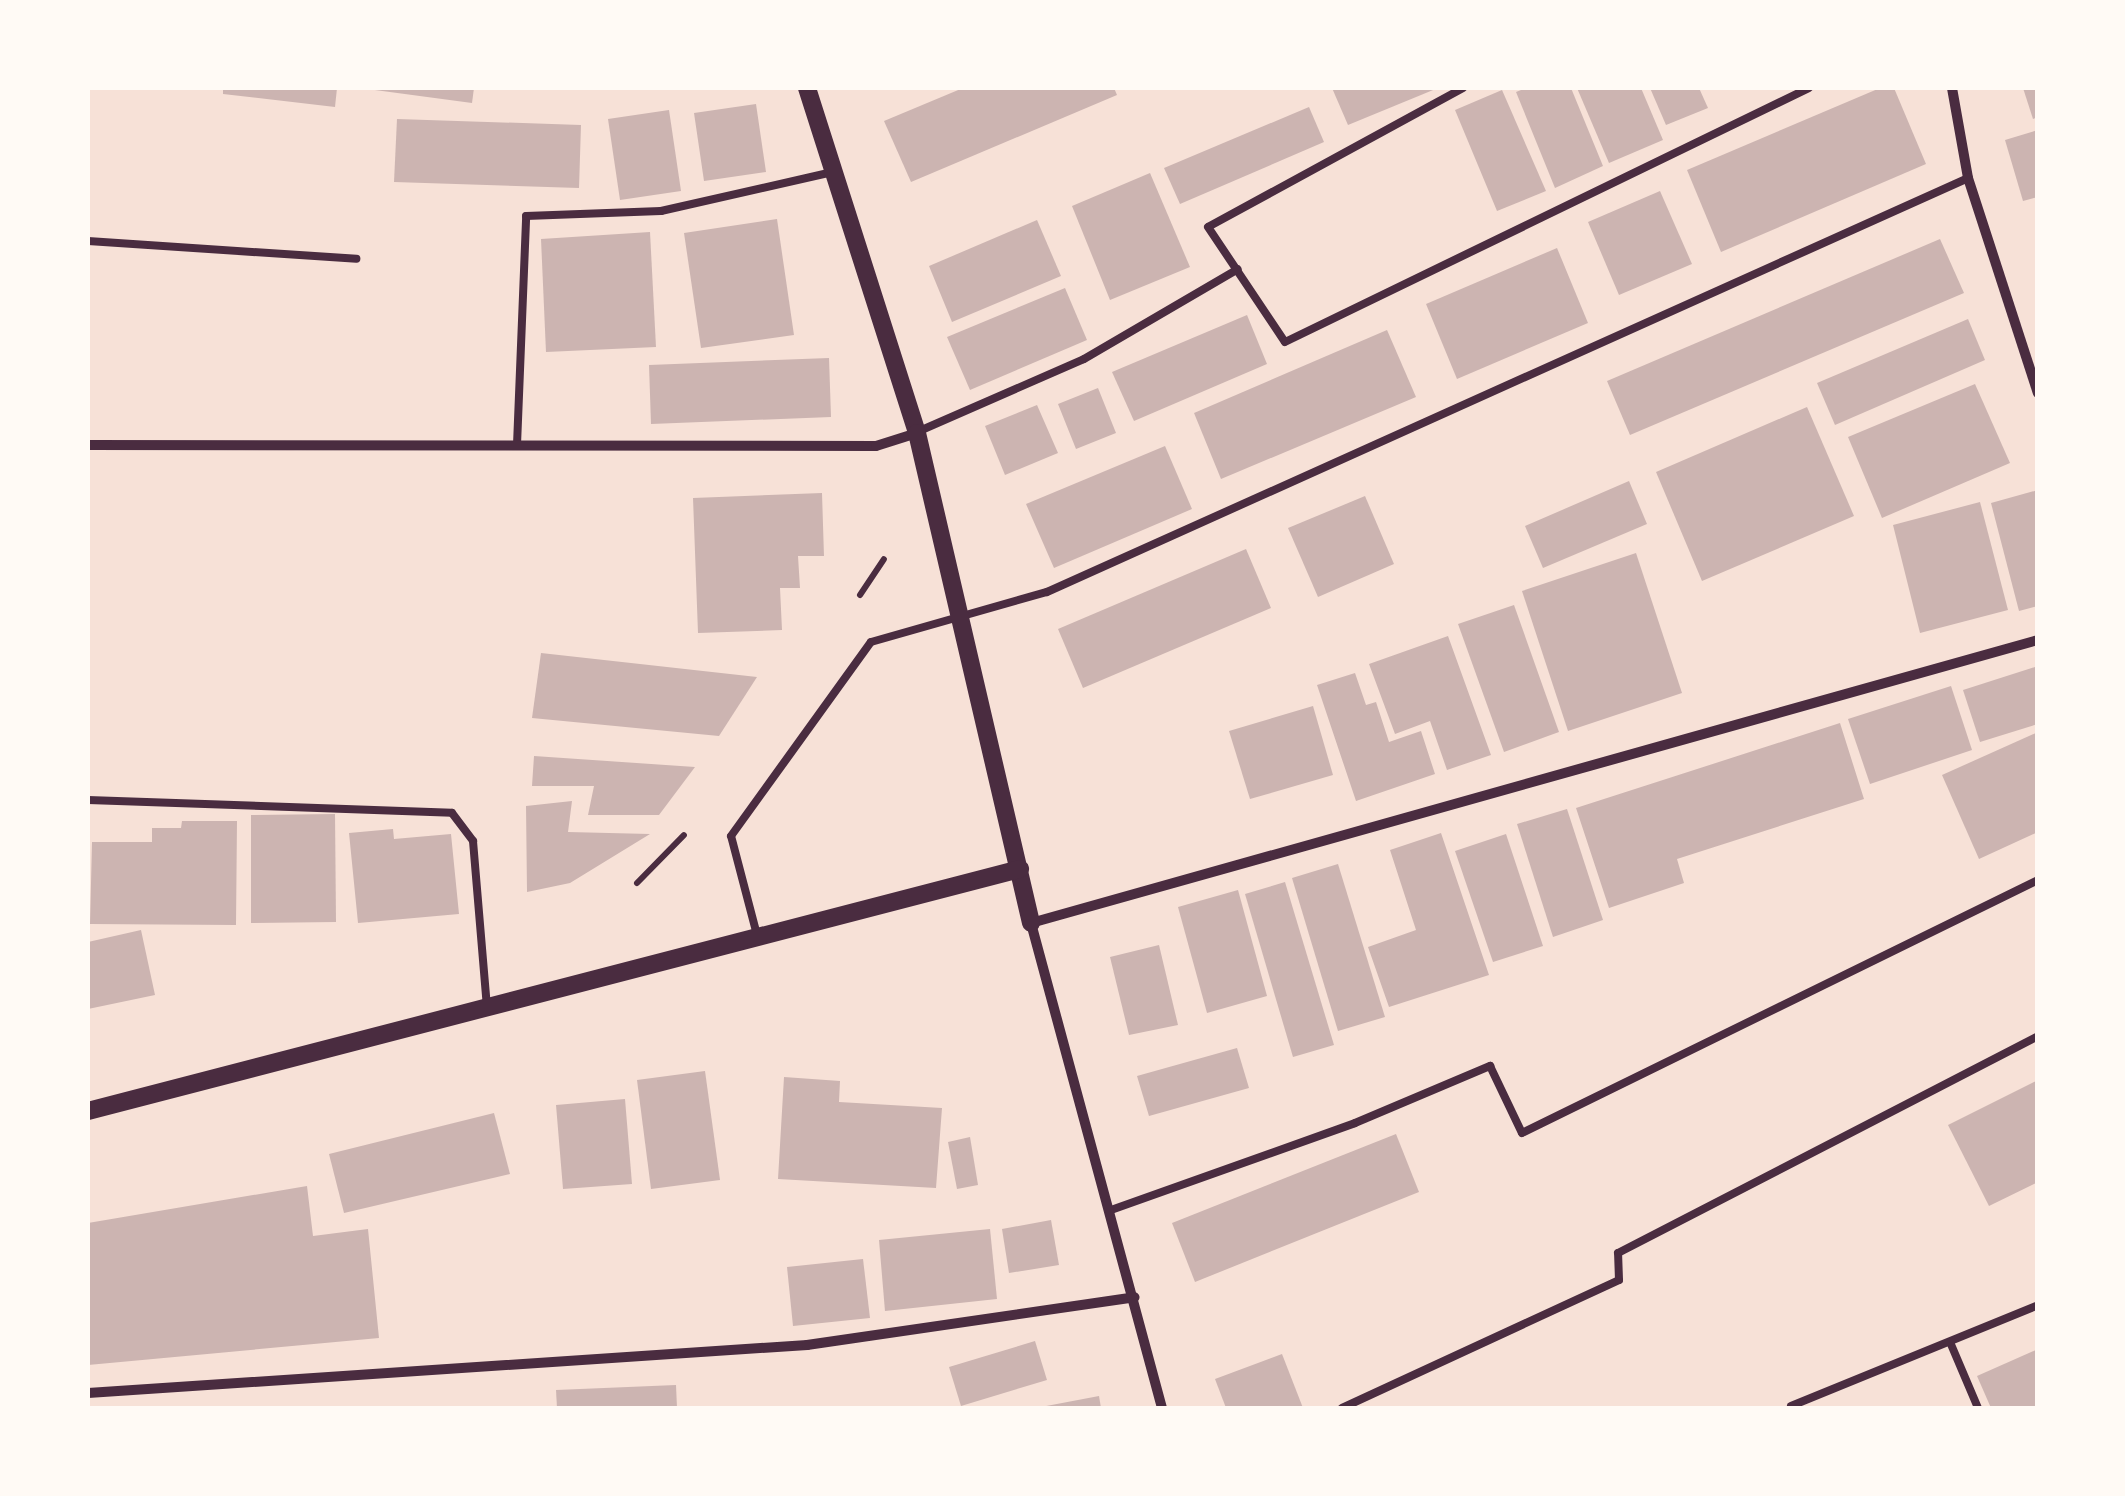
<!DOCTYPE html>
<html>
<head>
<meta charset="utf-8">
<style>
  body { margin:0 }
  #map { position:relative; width:2125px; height:1496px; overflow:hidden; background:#f7e1d7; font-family:"Asap Condensed",sans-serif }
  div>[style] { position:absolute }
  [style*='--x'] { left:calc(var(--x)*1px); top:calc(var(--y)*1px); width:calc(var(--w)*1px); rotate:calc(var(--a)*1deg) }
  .building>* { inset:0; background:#ccb4b1 }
  .path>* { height:6px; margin:-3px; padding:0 3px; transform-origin:3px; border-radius:3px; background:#4a2c40 }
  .service>* { height:8px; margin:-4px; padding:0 4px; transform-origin:4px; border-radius:4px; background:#4a2c40 }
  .minor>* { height:10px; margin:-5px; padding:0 5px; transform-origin:5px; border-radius:5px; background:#4a2c40 }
  .tertiary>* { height:18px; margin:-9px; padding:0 9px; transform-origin:9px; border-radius:9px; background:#4a2c40 }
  span { translate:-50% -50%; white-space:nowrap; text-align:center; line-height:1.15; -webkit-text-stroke:8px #fffaf5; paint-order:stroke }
  .frame { position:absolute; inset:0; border:90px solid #fffaf5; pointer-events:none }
</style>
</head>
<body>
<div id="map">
  <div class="building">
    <div style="clip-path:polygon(223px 88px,337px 88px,335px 107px,223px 94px)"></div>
    <div style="clip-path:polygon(360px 88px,474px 88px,472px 103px)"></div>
    <div style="clip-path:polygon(963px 88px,1114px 88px,1117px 95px,911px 182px,884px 121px)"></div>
    <div style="clip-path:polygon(1332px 88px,1438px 88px,1348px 125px)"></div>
    <div style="clip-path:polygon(1526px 88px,1571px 88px,1603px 166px,1555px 188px,1516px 92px)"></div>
    <div style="clip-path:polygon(1577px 88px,1641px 88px,1663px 140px,1609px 163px)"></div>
    <div style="clip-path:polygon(1650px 88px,1699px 88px,1708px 108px,1666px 125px)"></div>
    <div style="clip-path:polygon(1880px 88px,1894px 88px,1926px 164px,1721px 252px,1687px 170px)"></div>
    <div style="clip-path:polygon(2023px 88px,2038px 88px,2038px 117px,2033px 119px)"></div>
    <div style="clip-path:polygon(1502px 90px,1546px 191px,1497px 211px,1455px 110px)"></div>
    <div style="clip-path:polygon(756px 104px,766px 172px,704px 181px,694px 113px)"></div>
    <div style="clip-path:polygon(1309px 107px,1324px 142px,1180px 204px,1164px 168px)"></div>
    <div style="clip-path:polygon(669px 110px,681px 191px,620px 200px,608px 119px)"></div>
    <div style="clip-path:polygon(397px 119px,581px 125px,579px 188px,394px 182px)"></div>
    <div style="clip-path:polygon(2038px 130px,2038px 197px,2023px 201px,2005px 140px)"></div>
    <div style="clip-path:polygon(1150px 173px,1190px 267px,1110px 300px,1072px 206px)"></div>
    <div style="clip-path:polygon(1660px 191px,1692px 264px,1619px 295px,1588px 222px)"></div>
    <div style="clip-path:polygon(777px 219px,794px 335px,701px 348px,684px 233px)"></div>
    <div style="clip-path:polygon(1037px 220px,1061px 276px,952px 322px,929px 266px)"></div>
    <div style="clip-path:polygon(650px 232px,656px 347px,546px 352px,541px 239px)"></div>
    <div style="clip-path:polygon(1940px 239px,1964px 293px,1630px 435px,1607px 381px)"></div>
    <div style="clip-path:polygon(1557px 248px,1588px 323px,1457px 379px,1426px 304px)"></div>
    <div style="clip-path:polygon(1065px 288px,1087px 340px,970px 390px,947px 337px)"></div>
    <div style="clip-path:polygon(1247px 315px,1267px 364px,1134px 421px,1112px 372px)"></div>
    <div style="clip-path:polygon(1968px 319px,1985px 360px,1835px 425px,1817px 383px)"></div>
    <div style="clip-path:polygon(1387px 330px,1416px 397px,1221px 479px,1194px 413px)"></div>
    <div style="clip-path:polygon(829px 358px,831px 417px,651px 424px,649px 365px)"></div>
    <div style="clip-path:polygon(1975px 384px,2010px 463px,1882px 518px,1848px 437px)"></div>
    <div style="clip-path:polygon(1098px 388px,1116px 433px,1076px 449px,1058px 404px)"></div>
    <div style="clip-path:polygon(1037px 405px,1058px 453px,1005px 475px,985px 426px)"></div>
    <div style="clip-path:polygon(1807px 407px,1854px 516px,1702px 581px,1656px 472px)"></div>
    <div style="clip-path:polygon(1165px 446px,1192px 509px,1054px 568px,1026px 504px)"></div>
    <div style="clip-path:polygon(1629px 481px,1647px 524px,1543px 568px,1525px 526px)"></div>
    <div style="clip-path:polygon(2038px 490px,2038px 606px,2019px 611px,1991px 503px)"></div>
    <div style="clip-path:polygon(822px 493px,824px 556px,798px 556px,800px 588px,780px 588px,782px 630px,698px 633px,693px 498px)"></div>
    <div style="clip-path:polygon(1365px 496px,1394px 564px,1318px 597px,1288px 528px)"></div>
    <div style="clip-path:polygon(1980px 502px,2008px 610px,1920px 633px,1893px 525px)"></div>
    <div style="clip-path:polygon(1246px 549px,1271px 608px,1083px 688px,1058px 629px)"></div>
    <div style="clip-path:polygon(1636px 553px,1682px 693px,1568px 731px,1522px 591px)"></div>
    <div style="clip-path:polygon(1514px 605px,1559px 732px,1504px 752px,1458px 624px)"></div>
    <div style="clip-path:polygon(1448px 636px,1491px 755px,1447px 770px,1430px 721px,1395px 734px,1369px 664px)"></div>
    <div style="clip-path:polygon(541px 653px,757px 677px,719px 736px,532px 718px)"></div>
    <div style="clip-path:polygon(2038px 666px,2038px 724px,1980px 742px,1963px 690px)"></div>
    <div style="clip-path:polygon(1355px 673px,1366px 705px,1376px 702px,1389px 742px,1421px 731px,1435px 774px,1356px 801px,1317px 685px)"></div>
    <div style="clip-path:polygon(1951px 686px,1972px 750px,1870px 784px,1848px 719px)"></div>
    <div style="clip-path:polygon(1313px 706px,1333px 775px,1250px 799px,1229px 731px)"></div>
    <div style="clip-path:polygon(1840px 723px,1864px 799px,1677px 859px,1684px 883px,1609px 908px,1576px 808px)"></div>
    <div style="clip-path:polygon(2038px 732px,2038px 832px,1979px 859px,1942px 775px)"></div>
    <div style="clip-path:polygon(534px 756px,695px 767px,659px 815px,588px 815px,594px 786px,532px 786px)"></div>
    <div style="clip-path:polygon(572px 801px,568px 832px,650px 834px,570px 883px,527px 892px,526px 806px)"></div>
    <div style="clip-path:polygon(1567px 809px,1603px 920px,1553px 937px,1517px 824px)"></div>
    <div style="clip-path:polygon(335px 814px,336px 922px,251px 923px,251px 815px)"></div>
    <div style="clip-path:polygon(182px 821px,237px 821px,236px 925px,90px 924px,92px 842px,152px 842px,152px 828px,181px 828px)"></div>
    <div style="clip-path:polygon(393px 829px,394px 839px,451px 834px,459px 914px,358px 923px,349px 833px)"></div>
    <div style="clip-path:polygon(1441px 833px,1489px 975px,1389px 1007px,1368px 947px,1416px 930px,1390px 850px)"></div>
    <div style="clip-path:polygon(1506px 834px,1543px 946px,1493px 962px,1455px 851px)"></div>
    <div style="clip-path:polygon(1338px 864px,1385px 1017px,1338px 1031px,1292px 878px)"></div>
    <div style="clip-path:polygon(1285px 882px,1334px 1045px,1293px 1057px,1245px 894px)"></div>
    <div style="clip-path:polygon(1238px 890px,1267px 996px,1207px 1013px,1178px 907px)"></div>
    <div style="clip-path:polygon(141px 930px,155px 995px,88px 1009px,88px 942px)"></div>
    <div style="clip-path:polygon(1159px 945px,1178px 1025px,1129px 1035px,1110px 957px)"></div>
    <div style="clip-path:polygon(1237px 1048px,1249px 1088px,1149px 1116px,1137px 1076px)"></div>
    <div style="clip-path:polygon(705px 1071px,720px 1180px,651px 1189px,637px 1080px)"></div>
    <div style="clip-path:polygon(784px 1077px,840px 1081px,839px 1102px,942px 1108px,936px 1188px,778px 1179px)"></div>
    <div style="clip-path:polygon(2038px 1080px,2038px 1182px,1989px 1206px,1948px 1125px)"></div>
    <div style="clip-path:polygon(625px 1099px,632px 1184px,563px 1189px,556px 1105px)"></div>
    <div style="clip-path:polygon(494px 1113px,510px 1174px,344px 1213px,329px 1154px)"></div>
    <div style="clip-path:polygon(1396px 1134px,1419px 1192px,1195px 1282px,1172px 1223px)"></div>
    <div style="clip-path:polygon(970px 1137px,978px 1185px,957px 1189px,948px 1142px)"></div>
    <div style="clip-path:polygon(307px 1186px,313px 1236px,368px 1229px,379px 1338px,88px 1365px,88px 1223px)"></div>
    <div style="clip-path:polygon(1051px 1220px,1059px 1265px,1009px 1273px,1002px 1229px)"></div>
    <div style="clip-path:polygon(990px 1229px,997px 1299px,885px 1311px,879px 1240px)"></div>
    <div style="clip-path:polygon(863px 1259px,870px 1318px,793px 1326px,787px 1267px)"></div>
    <div style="clip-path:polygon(1035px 1341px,1047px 1380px,961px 1406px,949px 1367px)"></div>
    <div style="clip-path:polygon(2038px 1349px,2038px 1408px,1991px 1408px,1977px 1376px)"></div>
    <div style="clip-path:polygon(1282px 1354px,1303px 1408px,1226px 1408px,1215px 1379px)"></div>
    <div style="clip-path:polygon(676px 1385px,677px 1408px,557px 1408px,556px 1390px)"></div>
    <div style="clip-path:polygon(1099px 1396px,1101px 1408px,1042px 1408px,1041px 1407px)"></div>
  </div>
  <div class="path">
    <div style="--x:860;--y:595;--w:43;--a:-56.3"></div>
    <div style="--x:637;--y:883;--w:67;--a:-45.6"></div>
  </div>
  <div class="service">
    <div style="--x:1463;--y:88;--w:290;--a:151.4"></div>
    <div style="--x:1208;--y:227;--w:138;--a:56.2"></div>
    <div style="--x:1285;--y:342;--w:582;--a:-25.86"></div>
    <div style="--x:88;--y:241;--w:269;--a:3.8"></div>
    <div style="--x:917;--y:432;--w:182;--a:-23.6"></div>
    <div style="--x:1084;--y:359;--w:178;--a:-30.3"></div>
    <div style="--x:517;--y:445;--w:229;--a:-87.7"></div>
    <div style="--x:526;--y:216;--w:135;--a:-2.1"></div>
    <div style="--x:661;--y:211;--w:176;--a:-12.8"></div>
    <div style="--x:88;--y:800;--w:364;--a:2"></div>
    <div style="--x:452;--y:813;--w:35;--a:53"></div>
    <div style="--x:473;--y:841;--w:166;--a:85.2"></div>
    <div style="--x:757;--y:935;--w:102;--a:-104.7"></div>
    <div style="--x:731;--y:836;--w:239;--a:-54.2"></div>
    <div style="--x:871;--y:642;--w:183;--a:-15.9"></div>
    <div style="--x:1047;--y:592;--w:1010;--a:-24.2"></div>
    <div style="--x:1111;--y:1210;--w:259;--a:-19.6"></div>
    <div style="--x:1355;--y:1123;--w:147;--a:-22.9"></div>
    <div style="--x:1490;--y:1066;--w:74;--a:64.5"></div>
    <div style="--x:1522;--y:1133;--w:575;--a:-26.12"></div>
    <div style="--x:1950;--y:1342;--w:72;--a:67"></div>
    <div style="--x:1791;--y:1406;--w:267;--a:-22.2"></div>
    <div style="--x:1342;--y:1408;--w:305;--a:-24.8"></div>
    <div style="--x:1619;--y:1280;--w:27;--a:-92"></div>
    <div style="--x:1618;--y:1253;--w:473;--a:-27.3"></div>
  </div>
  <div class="minor">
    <div style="--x:1952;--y:88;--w:91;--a:79.9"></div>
    <div style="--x:1968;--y:178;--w:226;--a:72"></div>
    <div style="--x:88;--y:445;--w:788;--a:0.07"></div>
    <div style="--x:876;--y:446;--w:43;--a:-17.6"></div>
    <div style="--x:88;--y:1393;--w:721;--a:-3.82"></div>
    <div style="--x:807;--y:1345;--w:331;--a:-8.3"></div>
    <div style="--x:1162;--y:1408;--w:502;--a:-105.12"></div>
    <div style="--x:1031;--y:923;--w:1046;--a:-15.7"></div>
  </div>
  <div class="tertiary">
    <div style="--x:807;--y:88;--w:362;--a:72.3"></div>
    <div style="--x:917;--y:433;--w:503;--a:76.9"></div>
    <div style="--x:88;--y:1111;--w:963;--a:-14.56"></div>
  </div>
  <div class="frame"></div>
</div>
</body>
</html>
